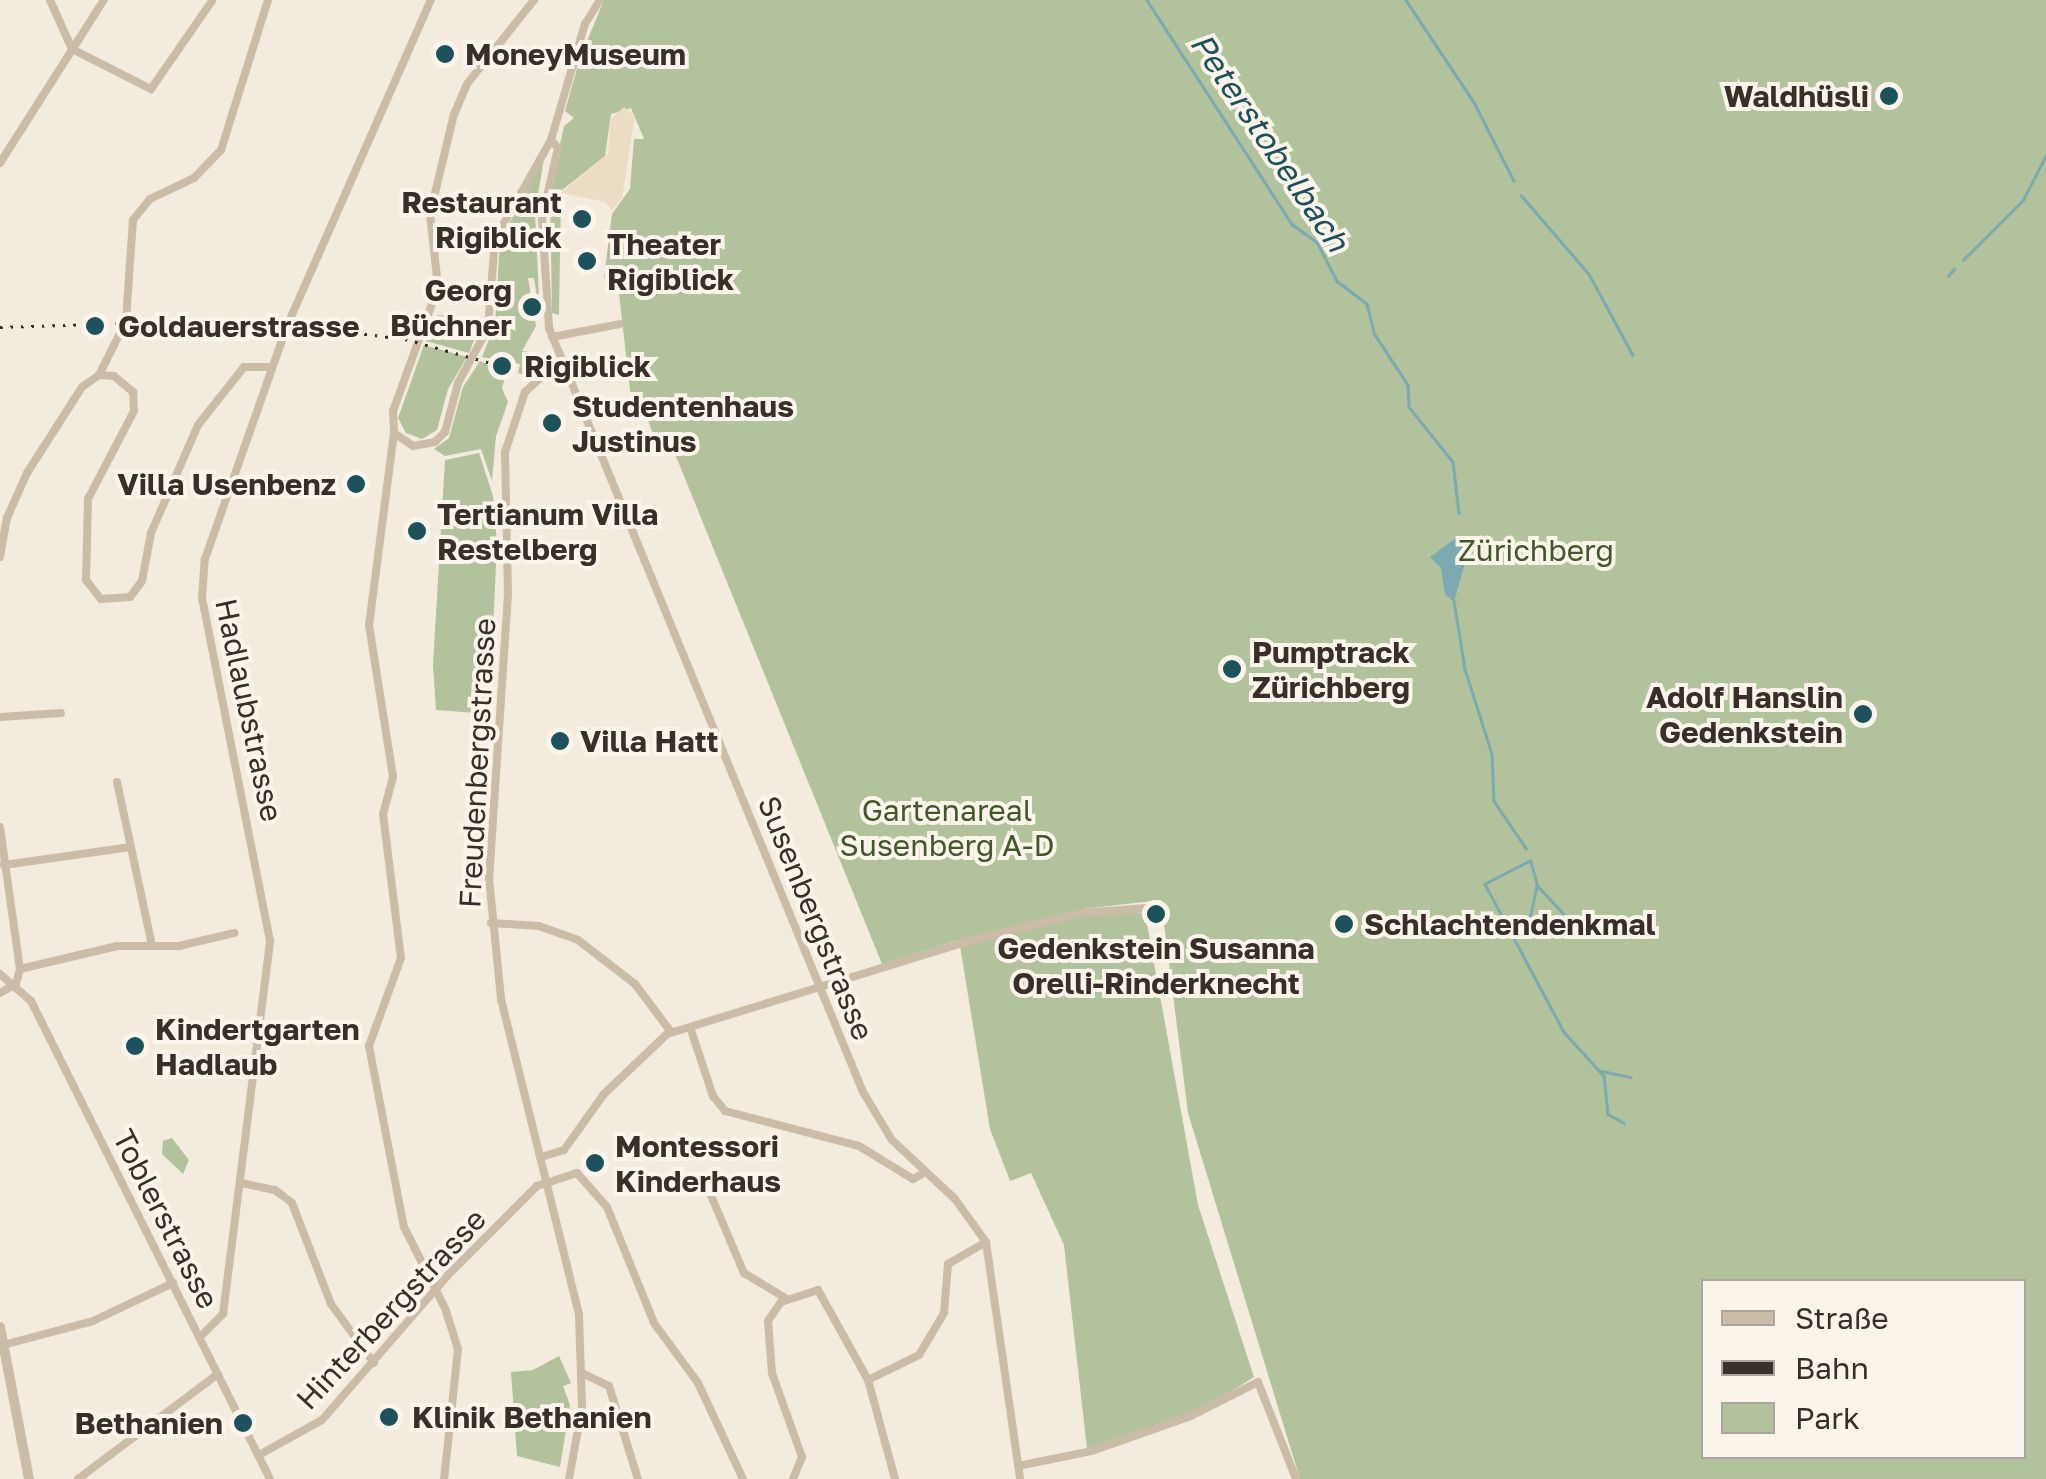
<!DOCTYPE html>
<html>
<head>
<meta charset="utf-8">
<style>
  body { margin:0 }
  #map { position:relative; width:2046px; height:1479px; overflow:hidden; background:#f3ebdd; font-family:"Golos Text",sans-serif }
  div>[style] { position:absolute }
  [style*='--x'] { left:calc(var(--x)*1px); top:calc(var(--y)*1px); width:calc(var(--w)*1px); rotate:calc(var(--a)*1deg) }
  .green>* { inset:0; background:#b2c29c }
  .plaza>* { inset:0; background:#ebddc4 }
  .water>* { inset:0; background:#7baab1 }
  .stream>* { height:2.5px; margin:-1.25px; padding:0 1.25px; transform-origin:1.25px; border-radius:1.25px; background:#7baab1 }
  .minor>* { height:8px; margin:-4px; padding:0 4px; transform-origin:4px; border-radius:4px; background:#cbbca8 }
  .tertiary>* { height:10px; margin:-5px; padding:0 5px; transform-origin:5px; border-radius:5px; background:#cbbca8 }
  .rail>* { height:2.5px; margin-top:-1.25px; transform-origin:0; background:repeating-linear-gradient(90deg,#382f29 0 2.5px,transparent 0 10.5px) }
  .minor-bridge>* { height:8px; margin:-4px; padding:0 4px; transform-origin:4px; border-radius:4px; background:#cbbca8 }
  .dots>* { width:28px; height:28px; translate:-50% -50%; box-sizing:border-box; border:5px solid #faf4ea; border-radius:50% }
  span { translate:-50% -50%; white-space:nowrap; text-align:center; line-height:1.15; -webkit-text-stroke:8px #faf4ea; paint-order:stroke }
  .poi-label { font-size:30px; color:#382f29; font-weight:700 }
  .left { translate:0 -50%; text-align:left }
  .right { translate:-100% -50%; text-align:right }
  .park-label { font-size:30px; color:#43572c }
  .street-label { font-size:30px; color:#382f29 }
  .water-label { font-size:32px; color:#1d515b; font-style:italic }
  .legend { position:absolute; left:1701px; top:1279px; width:325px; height:180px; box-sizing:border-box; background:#faf4ea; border:2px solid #aca59d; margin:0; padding:12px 18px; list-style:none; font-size:30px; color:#382f29 }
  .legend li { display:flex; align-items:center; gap:20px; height:50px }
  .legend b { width:50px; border:2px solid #aca59d }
</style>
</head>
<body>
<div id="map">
  <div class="green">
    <div style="clip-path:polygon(evenodd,604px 0,2046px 0,2046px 1479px,1300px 1479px,1188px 1113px,1161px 900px,1083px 909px,1145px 913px,1198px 1205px,1254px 1377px,1207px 1407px,1087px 1449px,1064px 1245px,1031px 1173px,1010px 1181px,990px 1129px,959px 940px,882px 964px,671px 444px,658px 449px,646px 414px,633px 416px,617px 276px,604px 278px,612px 214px,630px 189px,634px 139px,644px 139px,631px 108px,611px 114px,605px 156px,561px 191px,559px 315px,552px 313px,550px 190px,564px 126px,574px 118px,565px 111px,580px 58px,604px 0,1704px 1282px,2024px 1282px,2024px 1456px,1704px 1456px,1704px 1282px)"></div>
    <div style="clip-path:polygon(544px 158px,535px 213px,540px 317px,534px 278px,528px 278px,536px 326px,522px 351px,546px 354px,524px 375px,518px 373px,520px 364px,482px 357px,495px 325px,500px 241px)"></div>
    <div style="clip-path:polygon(438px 315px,482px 320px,469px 353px,426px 341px)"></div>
    <div style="clip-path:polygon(424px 345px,467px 357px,448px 389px,437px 430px,422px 439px,406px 433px,398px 418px)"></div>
    <div style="clip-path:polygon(480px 361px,506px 374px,502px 388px,508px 402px,496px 436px,492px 481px,481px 449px,445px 456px,434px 449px,449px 438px,463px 387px)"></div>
    <div style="clip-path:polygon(479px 453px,493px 496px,497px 544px,489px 714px,436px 710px,433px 665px,445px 460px)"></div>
    <div style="clip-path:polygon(172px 1138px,189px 1160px,183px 1174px,162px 1154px,163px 1141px)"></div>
    <div style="clip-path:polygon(559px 1356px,571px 1383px,563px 1386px,570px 1405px,560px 1467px,517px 1456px,511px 1372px,533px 1370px)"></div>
  </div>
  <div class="plaza">
    <div style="clip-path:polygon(624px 107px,635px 115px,622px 198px,612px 210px,605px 202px,561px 193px,608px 154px,611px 119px)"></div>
  </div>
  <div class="water">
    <div style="clip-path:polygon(1456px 538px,1469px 549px,1454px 602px,1445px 594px,1441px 568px,1430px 557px)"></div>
  </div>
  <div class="stream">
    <div style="--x:1147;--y:0;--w:267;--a:57.1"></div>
    <div style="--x:1292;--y:224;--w:31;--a:36"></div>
    <div style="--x:1317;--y:242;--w:44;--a:62.9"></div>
    <div style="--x:1337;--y:281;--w:38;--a:37"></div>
    <div style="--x:1367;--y:304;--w:30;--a:76"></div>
    <div style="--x:1374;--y:333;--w:62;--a:56.8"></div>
    <div style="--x:1408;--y:385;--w:22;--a:87"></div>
    <div style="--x:1409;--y:407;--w:70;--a:51.3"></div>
    <div style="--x:1453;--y:462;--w:51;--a:83.3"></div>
    <div style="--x:1406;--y:0;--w:125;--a:56.4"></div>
    <div style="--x:1475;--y:104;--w:86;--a:63.1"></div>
    <div style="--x:1521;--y:195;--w:104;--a:49.3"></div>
    <div style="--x:1589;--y:274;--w:92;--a:61.5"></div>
    <div style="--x:1963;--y:260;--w:85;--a:-45"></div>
    <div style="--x:2023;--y:200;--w:51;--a:-62.9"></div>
    <div style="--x:1948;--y:276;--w:9;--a:-49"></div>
    <div style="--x:1454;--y:601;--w:69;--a:80.8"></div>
    <div style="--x:1465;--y:669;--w:89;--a:72.4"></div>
    <div style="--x:1492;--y:754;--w:47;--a:87.6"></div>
    <div style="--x:1494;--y:801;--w:57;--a:55.8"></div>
    <div style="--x:1537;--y:885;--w:57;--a:47.1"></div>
    <div style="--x:1530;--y:917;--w:33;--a:-78"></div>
    <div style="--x:1537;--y:885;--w:25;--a:-106"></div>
    <div style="--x:1530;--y:861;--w:51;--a:152.9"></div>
    <div style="--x:1485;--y:884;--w:168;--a:61.9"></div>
    <div style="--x:1564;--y:1032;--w:59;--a:47.7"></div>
    <div style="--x:1604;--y:1076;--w:38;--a:84"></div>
    <div style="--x:1608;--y:1114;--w:18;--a:29"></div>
    <div style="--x:1602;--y:1071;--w:29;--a:12"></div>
  </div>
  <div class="minor">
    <div style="--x:50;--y:0;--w:54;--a:65.8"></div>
    <div style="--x:534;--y:0;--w:107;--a:128.6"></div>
    <div style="--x:467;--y:84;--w:33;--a:113"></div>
    <div style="--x:454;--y:114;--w:103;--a:103.5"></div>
    <div style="--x:430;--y:214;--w:73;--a:83.7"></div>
    <div style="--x:438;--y:287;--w:132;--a:109.9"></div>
    <div style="--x:393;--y:411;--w:22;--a:87"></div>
    <div style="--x:394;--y:433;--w:23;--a:34"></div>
    <div style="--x:413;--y:446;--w:22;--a:-10"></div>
    <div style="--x:435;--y:442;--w:14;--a:-45"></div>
    <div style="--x:445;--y:432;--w:51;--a:-75.1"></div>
    <div style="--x:458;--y:383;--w:63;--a:-61.4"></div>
    <div style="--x:488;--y:328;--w:89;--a:-85.5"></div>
    <div style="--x:495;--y:239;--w:114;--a:-60.5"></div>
    <div style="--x:551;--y:140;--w:121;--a:-73.7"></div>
    <div style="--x:585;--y:24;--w:28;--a:-58"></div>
    <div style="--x:72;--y:49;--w:89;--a:26.9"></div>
    <div style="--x:151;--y:89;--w:107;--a:-55.3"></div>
    <div style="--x:551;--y:140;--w:11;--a:49"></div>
    <div style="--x:558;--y:148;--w:73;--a:102.7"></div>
    <div style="--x:542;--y:219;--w:109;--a:86.3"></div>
    <div style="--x:549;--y:328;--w:826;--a:67.66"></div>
    <div style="--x:863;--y:1092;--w:56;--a:58.9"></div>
    <div style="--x:892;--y:1140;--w:86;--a:43.1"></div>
    <div style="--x:955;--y:1199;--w:53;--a:54.2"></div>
    <div style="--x:986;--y:1242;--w:239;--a:81.8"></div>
    <div style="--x:0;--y:163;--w:193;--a:-57.5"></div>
    <div style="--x:126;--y:320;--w:100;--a:-86"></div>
    <div style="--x:133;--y:220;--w:27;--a:-51"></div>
    <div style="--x:150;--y:199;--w:49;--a:-25.5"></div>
    <div style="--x:194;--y:178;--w:39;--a:-46"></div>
    <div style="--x:221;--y:150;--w:157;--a:-72.6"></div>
    <div style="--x:552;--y:337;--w:69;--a:-10.8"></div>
    <div style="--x:561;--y:359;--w:49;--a:137.5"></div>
    <div style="--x:525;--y:392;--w:63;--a:108.4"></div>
    <div style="--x:505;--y:452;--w:142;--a:88.8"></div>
    <div style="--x:508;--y:594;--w:285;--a:93.8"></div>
    <div style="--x:489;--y:878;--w:122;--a:84.3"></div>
    <div style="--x:501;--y:999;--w:325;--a:76.1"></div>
    <div style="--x:579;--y:1315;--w:92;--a:88.1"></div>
    <div style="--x:582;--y:1407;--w:73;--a:100.2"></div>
    <div style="--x:99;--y:375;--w:49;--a:-63.4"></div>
    <div style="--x:394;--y:433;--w:194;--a:97.4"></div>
    <div style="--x:369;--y:625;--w:154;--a:81"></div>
    <div style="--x:393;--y:777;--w:38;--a:105"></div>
    <div style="--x:383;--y:814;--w:145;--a:82.9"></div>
    <div style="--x:401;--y:958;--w:94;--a:110"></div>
    <div style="--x:369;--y:1046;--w:184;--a:79.1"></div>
    <div style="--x:404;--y:1227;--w:91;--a:63.2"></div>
    <div style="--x:445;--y:1308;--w:43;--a:72.4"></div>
    <div style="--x:458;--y:1349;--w:131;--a:96.1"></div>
    <div style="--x:0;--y:557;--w:40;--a:-80"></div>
    <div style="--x:7;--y:518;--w:49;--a:-66"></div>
    <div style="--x:27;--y:473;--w:102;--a:-57.4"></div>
    <div style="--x:82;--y:387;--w:21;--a:-35"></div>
    <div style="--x:99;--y:375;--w:15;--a:4"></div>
    <div style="--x:114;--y:376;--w:25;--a:40"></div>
    <div style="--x:133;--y:392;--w:19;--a:87"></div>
    <div style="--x:134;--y:411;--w:99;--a:117.6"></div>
    <div style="--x:88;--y:499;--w:81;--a:91.4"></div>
    <div style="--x:86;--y:580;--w:24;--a:52"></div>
    <div style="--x:101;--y:599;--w:29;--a:-4"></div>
    <div style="--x:130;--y:597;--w:20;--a:-53"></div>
    <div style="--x:142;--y:581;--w:49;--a:-79.4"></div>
    <div style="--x:151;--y:533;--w:118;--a:-66.5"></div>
    <div style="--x:198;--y:425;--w:74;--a:-51.6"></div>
    <div style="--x:244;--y:367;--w:27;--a:0"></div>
    <div style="--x:0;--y:717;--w:61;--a:-3.8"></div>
    <div style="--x:117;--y:782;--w:167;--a:77.9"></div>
    <div style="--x:0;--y:827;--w:143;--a:82"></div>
    <div style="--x:4;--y:865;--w:128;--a:-8.1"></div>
    <div style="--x:491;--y:923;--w:48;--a:3.6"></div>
    <div style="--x:539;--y:926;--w:41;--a:19.7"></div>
    <div style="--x:578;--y:940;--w:72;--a:37.7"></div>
    <div style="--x:635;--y:984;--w:60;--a:53.1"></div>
    <div style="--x:0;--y:974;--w:41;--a:41.1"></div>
    <div style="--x:31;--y:1001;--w:534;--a:63.43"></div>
    <div style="--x:16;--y:984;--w:16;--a:-75"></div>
    <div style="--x:20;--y:969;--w:100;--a:-13.3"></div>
    <div style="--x:117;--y:946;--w:62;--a:0"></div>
    <div style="--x:179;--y:946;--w:57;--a:-13.3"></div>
    <div style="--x:0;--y:993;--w:18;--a:-29"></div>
    <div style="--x:691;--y:1030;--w:70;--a:71.6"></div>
    <div style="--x:713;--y:1096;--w:19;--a:51"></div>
    <div style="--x:725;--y:1111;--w:138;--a:14.6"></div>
    <div style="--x:859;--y:1146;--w:63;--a:31.4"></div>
    <div style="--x:913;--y:1179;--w:13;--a:-29"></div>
    <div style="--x:541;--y:1157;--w:24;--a:-17"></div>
    <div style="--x:564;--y:1150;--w:69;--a:-54.5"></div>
    <div style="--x:604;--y:1094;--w:87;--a:-43.6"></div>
    <div style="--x:667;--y:1034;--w:313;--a:-17.1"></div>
    <div style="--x:966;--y:942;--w:120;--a:-14"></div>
    <div style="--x:1082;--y:913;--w:64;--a:-4.5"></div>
    <div style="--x:241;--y:1183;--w:35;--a:12"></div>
    <div style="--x:275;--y:1190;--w:21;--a:37"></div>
    <div style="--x:292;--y:1203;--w:108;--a:68.9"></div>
    <div style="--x:331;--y:1304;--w:73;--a:53.9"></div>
    <div style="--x:707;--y:1186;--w:95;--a:67"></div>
    <div style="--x:744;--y:1273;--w:50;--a:31.2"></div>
    <div style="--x:200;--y:1337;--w:33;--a:-45"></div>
    <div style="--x:223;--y:1314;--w:376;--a:-82.8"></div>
    <div style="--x:270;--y:941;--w:350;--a:-101.2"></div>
    <div style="--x:202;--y:598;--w:39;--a:-86"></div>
    <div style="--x:205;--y:559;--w:247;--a:-70.6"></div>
    <div style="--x:287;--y:326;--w:356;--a:-66.2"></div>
    <div style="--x:3;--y:1345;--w:93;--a:-14.9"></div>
    <div style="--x:93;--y:1321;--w:89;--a:-25.4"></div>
    <div style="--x:582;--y:1373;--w:30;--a:26"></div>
    <div style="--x:609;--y:1386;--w:97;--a:72.7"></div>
    <div style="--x:868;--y:1380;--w:57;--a:-26.1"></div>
    <div style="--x:919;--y:1355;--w:49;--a:-59.2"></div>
    <div style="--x:944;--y:1313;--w:49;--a:-85.3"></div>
    <div style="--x:948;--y:1264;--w:44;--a:-30.1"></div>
    <div style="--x:259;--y:1455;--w:72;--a:-29.1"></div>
    <div style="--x:322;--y:1420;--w:191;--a:-49"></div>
    <div style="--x:447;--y:1276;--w:127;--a:-45"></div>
    <div style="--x:537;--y:1186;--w:42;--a:-18"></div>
    <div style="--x:577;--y:1173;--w:45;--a:48.6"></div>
    <div style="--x:607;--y:1207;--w:125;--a:67.9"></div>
    <div style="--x:654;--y:1323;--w:74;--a:53.7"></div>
    <div style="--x:698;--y:1383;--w:106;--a:64.9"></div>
    <div style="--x:1018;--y:1466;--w:76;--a:-11.5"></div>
    <div style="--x:1092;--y:1451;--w:105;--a:-19.5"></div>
    <div style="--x:1191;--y:1416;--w:75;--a:-26.9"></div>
    <div style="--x:1258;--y:1382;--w:104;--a:68.6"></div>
    <div style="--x:78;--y:1479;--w:175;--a:-36.9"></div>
    <div style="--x:793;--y:1479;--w:24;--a:-68"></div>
    <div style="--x:802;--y:1457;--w:89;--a:-109.7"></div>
    <div style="--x:772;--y:1373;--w:52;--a:-94.4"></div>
    <div style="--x:768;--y:1321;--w:23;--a:-56"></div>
    <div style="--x:781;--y:1302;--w:39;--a:-18"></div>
    <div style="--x:818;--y:1290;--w:103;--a:60.9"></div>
    <div style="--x:868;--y:1380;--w:103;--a:74.7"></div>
  </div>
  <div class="tertiary">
    <div style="--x:0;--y:1327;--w:155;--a:79.2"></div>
  </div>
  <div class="rail">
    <div style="--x:0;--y:327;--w:250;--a:-1.8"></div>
    <div style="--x:250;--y:319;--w:156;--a:7.4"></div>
    <div style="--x:405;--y:339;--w:101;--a:15.6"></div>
  </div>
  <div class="minor-bridge">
    <div style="--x:121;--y:331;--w:12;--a:-66"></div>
  </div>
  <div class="dots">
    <div style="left:445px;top:54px;background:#1d515b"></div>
    <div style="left:1889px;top:96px;background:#1d515b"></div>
    <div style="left:582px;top:219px;background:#1d515b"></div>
    <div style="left:587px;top:261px;background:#1d515b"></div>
    <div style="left:532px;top:307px;background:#1d515b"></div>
    <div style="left:95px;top:326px;background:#1d515b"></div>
    <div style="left:502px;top:366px;background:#1d515b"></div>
    <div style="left:552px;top:423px;background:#1d515b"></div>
    <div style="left:356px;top:484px;background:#1d515b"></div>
    <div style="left:417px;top:531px;background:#1d515b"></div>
    <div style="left:1232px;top:669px;background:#1d515b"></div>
    <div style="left:1863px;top:714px;background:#1d515b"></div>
    <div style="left:560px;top:741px;background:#1d515b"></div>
    <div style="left:1156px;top:914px;background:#1d515b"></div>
    <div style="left:1344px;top:924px;background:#1d515b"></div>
    <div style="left:135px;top:1046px;background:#1d515b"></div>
    <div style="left:595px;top:1163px;background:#1d515b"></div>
    <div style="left:389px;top:1417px;background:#1d515b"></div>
    <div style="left:243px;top:1423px;background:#1d515b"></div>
  </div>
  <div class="poi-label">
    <span class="left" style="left:465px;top:54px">MoneyMuseum</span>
    <span class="right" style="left:1869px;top:96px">Waldhüsli</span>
    <span class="right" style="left:562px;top:219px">Restaurant<br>Rigiblick</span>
    <span class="left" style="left:607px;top:261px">Theater<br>Rigiblick</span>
    <span class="right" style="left:512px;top:307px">Georg<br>Büchner</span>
    <span class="left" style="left:118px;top:326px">Goldauerstrasse</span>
    <span class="left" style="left:524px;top:366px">Rigiblick</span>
    <span class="left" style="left:572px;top:423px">Studentenhaus<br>Justinus</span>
    <span class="right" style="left:336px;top:484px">Villa Usenbenz</span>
    <span class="left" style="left:437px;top:531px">Tertianum Villa<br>Restelberg</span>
    <span class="left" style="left:1252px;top:669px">Pumptrack<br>Zürichberg</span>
    <span class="right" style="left:1843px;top:714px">Adolf Hanslin<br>Gedenkstein</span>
    <span class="left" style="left:580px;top:741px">Villa Hatt</span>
    <span class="left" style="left:1364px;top:924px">Schlachtendenkmal</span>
    <span style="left:1156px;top:965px">Gedenkstein Susanna<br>Orelli-Rinderknecht</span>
    <span class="left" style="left:155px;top:1046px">Kindertgarten<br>Hadlaub</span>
    <span class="left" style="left:615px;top:1163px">Montessori<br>Kinderhaus</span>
    <span class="left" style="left:412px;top:1417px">Klinik Bethanien</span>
    <span class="right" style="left:223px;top:1423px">Bethanien</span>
  </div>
  <div class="park-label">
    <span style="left:1536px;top:550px">Zürichberg</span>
    <span style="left:947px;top:827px">Gartenareal<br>Susenberg A-D</span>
  </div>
  <div class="street-label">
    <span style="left:249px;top:710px;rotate:78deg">Hadlaubstrasse</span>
    <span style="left:477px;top:763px;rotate:-87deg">Freudenbergstrasse</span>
    <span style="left:816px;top:918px;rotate:68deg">Susenbergstrasse</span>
    <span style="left:166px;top:1219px;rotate:63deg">Toblerstrasse</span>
    <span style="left:391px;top:1309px;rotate:-47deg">Hinterbergstrasse</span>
  </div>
  <div class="water-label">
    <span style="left:1270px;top:142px;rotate:56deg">Peterstobelbach</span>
  </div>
  <ul class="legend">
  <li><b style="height:12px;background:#cbbca8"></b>Straße</li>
  <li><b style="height:12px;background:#382f29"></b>Bahn</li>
  <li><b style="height:28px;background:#b2c29c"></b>Park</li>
  </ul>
</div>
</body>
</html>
